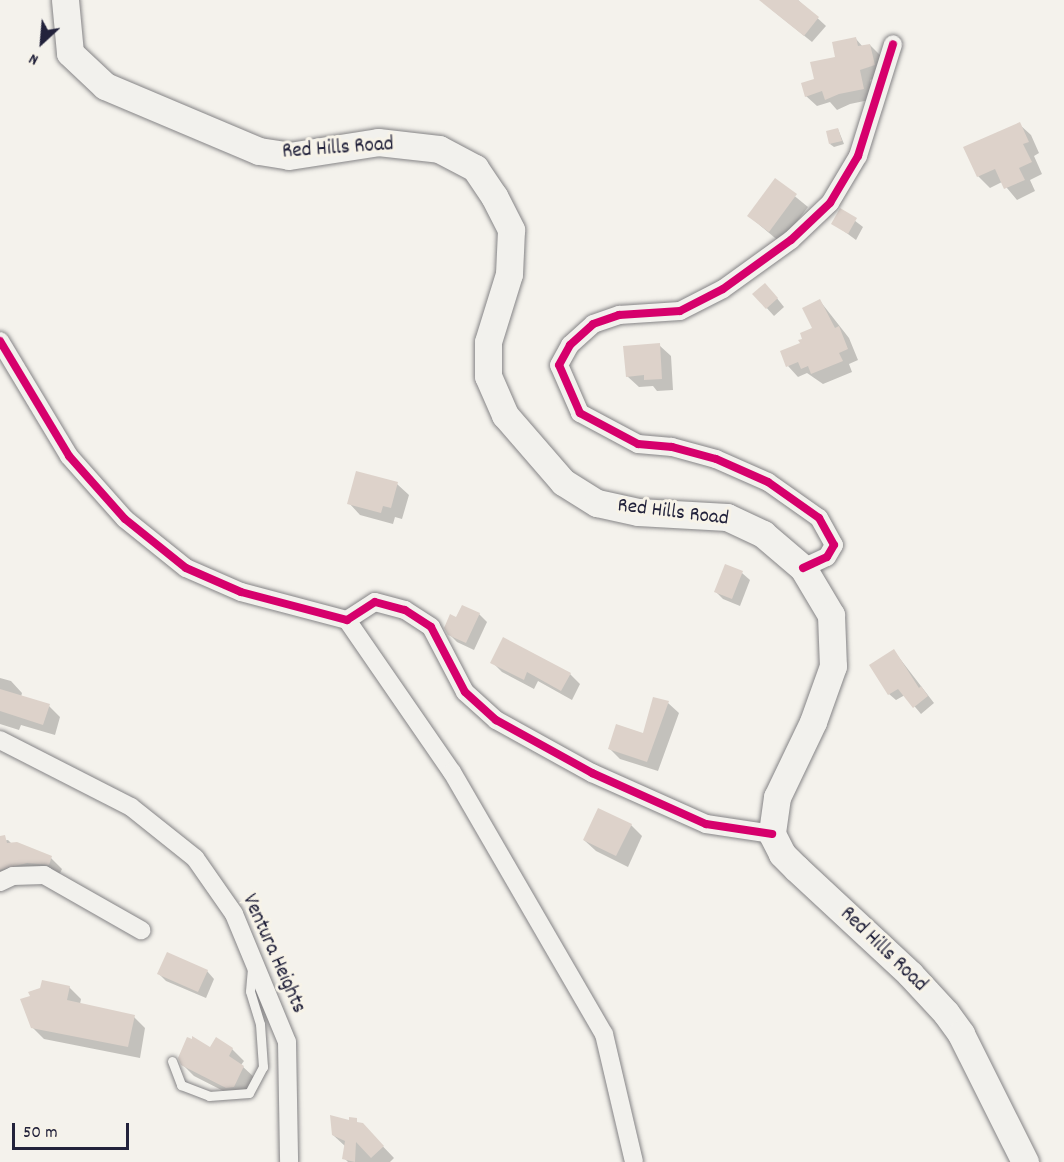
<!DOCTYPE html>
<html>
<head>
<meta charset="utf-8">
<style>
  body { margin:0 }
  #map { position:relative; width:1064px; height:1162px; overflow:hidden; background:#f4f2ec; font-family:Dekko,sans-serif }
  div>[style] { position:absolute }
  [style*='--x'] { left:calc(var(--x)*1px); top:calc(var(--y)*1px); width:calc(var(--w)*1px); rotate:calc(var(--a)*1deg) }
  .shadow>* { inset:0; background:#0003 }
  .building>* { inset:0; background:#ddd2ca }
  .roads { filter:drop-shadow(0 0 2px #858486) drop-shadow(0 0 2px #858486) }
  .service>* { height:9px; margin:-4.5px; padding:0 4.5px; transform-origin:4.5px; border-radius:4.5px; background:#f2f1ed }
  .minor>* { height:18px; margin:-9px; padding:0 9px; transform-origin:9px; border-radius:9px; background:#f2f1ed }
  .secondary>* { height:27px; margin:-13.5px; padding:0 13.5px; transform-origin:13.5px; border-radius:13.5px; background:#f2f1ed }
  .cycleway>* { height:8px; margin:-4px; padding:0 4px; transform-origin:4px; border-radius:4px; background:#d6006c }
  span { translate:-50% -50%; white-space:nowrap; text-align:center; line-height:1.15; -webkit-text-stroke:6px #f7f3e8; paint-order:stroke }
  .street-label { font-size:21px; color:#22223b }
  .north { position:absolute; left:12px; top:12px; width:60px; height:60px; -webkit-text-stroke:4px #f7f3e8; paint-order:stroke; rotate:206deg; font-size:16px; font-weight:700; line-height:24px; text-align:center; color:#22223b }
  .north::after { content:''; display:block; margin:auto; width:21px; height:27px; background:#22223b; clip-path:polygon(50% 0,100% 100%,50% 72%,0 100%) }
  .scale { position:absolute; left:12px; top:1123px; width:117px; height:27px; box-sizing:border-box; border:3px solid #22223b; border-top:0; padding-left:8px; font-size:18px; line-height:21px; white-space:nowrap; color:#22223b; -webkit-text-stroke:4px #f7f3e8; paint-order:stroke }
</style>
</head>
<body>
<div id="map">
  <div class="shadow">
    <div style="clip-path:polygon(768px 0,798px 0,826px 26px,812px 42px,772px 10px)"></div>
    <div style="clip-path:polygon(856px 39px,863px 47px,870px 45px,881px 56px,884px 76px,870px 80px,874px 99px,850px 104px,837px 110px,830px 102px,817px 106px,806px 96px,816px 80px)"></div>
    <div style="clip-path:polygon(1019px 124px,1031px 135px,1039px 153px,1034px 156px,1042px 174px,1030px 180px,1035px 191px,1017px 200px,1002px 182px,990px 188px,978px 176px,965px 147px)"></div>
    <div style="clip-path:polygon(838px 129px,844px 144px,834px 147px,830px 144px)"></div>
    <div style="clip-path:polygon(775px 180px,808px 207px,781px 243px,749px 216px)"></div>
    <div style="clip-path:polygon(841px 210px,863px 227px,856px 240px,833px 223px)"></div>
    <div style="clip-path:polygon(772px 292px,784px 307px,774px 316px,754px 294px)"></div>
    <div style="clip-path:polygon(820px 301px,849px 338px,858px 360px,849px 364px,852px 372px,823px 384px,807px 373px,798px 377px,788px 366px,814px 329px)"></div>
    <div style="clip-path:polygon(659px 345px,671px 356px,673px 390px,657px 391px,653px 386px,639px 387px,627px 376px)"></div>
    <div style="clip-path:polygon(397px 484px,409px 495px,402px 519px,395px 517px,393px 524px,360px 515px,349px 503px)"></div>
    <div style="clip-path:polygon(742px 573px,750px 580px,740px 606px,723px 599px,716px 592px)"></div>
    <div style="clip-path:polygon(463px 607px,479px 614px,487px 622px,474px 650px,457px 642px,449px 634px)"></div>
    <div style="clip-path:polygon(894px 651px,934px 703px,921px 714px,905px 695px,896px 700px,889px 694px)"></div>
    <div style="clip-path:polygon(492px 662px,570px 674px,580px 684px,572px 700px,538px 681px,534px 689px,502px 672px)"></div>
    <div style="clip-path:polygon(0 678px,11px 681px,22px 693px,21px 697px,49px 706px,60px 717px,55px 735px,21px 725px,19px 730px,0 724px)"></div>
    <div style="clip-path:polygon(654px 699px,668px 703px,679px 713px,658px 771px,620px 759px,610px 749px,644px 735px)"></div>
    <div style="clip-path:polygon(631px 825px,642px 836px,628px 867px,596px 851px,584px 840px)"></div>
    <div style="clip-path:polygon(8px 840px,12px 844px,51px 858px,62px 869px,59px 875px,0 883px,0 841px)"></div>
    <div style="clip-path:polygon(207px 971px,214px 979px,206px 998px,166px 981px,159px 974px)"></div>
    <div style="clip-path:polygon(69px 987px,81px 999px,80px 1004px,134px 1017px,145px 1028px,140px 1058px,44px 1039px,32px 1027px,32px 997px)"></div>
    <div style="clip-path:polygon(211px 1049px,232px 1049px,244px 1061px,241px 1065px,255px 1078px,245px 1098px,239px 1099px,194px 1076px,182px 1064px)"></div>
    <div style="clip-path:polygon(333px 1135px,374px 1137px,394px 1158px,390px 1162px,348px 1162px,344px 1158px,346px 1147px)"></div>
  </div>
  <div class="building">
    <div style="clip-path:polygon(759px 0,798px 0,819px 17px,804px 36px)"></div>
    <div style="clip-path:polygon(856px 37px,858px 46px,870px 44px,875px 65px,860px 70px,864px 89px,839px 94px,825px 100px,822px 91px,805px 97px,801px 83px,814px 79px,810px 62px,835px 57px,832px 42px)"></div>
    <div style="clip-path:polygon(1020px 122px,1029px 142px,1023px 144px,1032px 162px,1019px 168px,1025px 180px,1004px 189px,995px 169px,977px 177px,963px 147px)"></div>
    <div style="clip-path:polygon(838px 128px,842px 141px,829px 144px,826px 131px)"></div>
    <div style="clip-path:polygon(775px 178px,797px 194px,769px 232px,747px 216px)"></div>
    <div style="clip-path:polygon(840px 208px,857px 218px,848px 234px,831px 224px)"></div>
    <div style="clip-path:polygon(765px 283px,778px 298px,766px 309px,752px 294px)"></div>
    <div style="clip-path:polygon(820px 299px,835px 328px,839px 326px,848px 349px,839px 353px,843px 361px,811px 374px,808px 366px,801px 369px,798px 362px,786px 367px,780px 351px,800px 343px,798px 340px,802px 339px,800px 333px,812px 328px,802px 308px)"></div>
    <div style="clip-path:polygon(660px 343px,662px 379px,644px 380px,644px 375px,626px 377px,623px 346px)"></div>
    <div style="clip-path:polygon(356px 471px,398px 482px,391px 508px,383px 506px,381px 513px,347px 504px)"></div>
    <div style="clip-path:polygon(725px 564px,743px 571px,732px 599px,714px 592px)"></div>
    <div style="clip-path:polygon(462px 605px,480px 613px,466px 643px,448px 635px,444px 628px,450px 614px,456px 617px)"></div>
    <div style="clip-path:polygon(503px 637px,571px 673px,561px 691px,527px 672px,524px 680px,490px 663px)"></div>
    <div style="clip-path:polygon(894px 649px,919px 688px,921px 686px,928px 696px,913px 708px,898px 689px,888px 695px,869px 665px)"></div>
    <div style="clip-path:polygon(0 689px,50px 704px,43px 725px,0 711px)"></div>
    <div style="clip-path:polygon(653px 697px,669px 701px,647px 762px,608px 749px,616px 724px,643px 733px)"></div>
    <div style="clip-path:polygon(598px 808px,632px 824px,616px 856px,583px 840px)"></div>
    <div style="clip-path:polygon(5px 835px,7px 843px,17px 842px,52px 856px,49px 865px,27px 863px,0 870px,0 836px)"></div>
    <div style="clip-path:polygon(167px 952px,208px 970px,198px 992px,157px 974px)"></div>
    <div style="clip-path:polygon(42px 980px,70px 986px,67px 1000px,135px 1015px,128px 1047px,31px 1028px,20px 999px,30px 996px,28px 992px,40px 988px)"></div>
    <div style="clip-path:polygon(192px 1036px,210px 1047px,216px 1037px,233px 1048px,229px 1056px,244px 1066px,234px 1087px,226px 1088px,181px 1065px,178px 1058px,187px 1037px,192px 1039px)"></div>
    <div style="clip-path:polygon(330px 1115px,349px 1120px,349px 1117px,357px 1118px,357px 1122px,363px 1123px,384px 1146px,371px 1158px,356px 1142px,355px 1162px,342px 1159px,345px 1141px,332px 1135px)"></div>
  </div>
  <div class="roads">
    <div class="service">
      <div style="--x:172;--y:1061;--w:26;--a:69"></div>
      <div style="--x:181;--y:1085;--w:30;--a:21"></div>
      <div style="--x:209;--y:1096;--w:40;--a:-4.3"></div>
      <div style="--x:249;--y:1093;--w:30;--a:-62"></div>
      <div style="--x:263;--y:1067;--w:43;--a:-94"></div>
      <div style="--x:260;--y:1024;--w:34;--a:-107"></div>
      <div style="--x:250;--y:991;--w:25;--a:-85"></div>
    </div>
    <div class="minor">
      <div style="--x:0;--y:341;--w:134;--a:59"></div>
      <div style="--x:69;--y:456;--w:84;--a:48.4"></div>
      <div style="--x:125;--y:519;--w:78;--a:38.8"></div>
      <div style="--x:186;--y:568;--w:60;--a:23.6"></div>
      <div style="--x:241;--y:592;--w:110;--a:14.8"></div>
      <div style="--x:347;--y:620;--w:33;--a:-33"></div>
      <div style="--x:375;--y:602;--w:31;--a:15"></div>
      <div style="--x:405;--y:610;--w:31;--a:33"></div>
      <div style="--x:431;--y:627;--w:73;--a:62.4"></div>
      <div style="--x:465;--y:692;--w:42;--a:42.1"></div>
      <div style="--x:496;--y:720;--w:110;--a:28.9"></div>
      <div style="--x:592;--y:773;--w:125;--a:24.1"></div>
      <div style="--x:706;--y:824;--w:67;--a:8.6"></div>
      <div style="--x:803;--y:568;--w:26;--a:-25"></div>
      <div style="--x:827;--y:557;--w:14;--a:-60"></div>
      <div style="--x:834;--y:545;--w:31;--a:-119"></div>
      <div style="--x:819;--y:518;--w:62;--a:-144.8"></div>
      <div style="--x:768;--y:482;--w:57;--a:-156.1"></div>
      <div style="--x:716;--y:459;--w:46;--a:-164.7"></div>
      <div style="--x:672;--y:447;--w:34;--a:-175"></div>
      <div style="--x:638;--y:444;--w:66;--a:-151.9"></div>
      <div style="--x:580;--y:413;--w:52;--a:-113.6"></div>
      <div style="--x:559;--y:365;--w:23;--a:-61"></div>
      <div style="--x:570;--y:345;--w:31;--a:-42"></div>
      <div style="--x:593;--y:324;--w:28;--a:-19"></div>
      <div style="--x:619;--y:315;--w:61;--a:-3.8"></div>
      <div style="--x:680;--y:311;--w:48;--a:-27.1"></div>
      <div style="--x:723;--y:289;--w:84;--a:-35.8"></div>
      <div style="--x:791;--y:240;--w:54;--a:-43.5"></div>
      <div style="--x:830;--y:203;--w:55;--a:-59.2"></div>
      <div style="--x:858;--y:156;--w:117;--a:-72.6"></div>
      <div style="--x:347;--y:620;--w:185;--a:55.4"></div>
      <div style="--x:452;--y:772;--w:303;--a:59.9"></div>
      <div style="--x:604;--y:1034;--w:131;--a:76.8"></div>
      <div style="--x:0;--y:740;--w:147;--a:27.1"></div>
      <div style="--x:131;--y:807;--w:82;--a:38.6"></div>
      <div style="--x:195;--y:858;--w:68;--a:55.1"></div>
      <div style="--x:234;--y:914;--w:139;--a:67.5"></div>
      <div style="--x:287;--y:1042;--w:120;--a:89"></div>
      <div style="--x:0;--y:882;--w:14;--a:-25"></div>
      <div style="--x:13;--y:876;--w:31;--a:-2"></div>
      <div style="--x:44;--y:875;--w:112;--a:29.6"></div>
    </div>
    <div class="secondary">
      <div style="--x:65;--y:0;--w:53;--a:84.6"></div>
      <div style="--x:70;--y:53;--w:48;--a:43.3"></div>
      <div style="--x:105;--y:86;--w:167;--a:22.9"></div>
      <div style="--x:259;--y:151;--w:30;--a:9"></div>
      <div style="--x:289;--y:156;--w:90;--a:-8.9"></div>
      <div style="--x:378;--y:142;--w:61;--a:6.5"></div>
      <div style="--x:439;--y:149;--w:41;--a:27.8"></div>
      <div style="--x:475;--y:168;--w:34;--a:56"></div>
      <div style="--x:494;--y:196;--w:38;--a:63"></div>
      <div style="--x:511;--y:230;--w:44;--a:92.6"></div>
      <div style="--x:509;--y:274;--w:71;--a:107.2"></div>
      <div style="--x:488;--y:342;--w:34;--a:90"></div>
      <div style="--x:488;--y:376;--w:43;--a:66.4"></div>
      <div style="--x:505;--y:415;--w:89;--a:49.1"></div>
      <div style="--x:563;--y:482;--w:40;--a:32"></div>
      <div style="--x:597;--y:503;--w:42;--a:12.4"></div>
      <div style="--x:638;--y:512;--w:89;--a:3.2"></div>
      <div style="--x:727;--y:517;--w:40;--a:25"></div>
      <div style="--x:763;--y:534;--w:52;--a:40.4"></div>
      <div style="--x:803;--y:568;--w:55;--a:59.2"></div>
      <div style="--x:831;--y:615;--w:51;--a:87.8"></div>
      <div style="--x:833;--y:666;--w:59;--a:109.7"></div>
      <div style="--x:813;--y:722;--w:83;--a:115.6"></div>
      <div style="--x:777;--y:797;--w:37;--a:98"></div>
      <div style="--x:772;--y:834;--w:22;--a:63"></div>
      <div style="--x:782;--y:854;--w:20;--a:45"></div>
      <div style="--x:796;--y:868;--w:156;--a:42.9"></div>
      <div style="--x:910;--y:974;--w:53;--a:47.3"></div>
      <div style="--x:946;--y:1013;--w:26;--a:54"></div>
      <div style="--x:961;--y:1034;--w:143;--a:63.4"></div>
    </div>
  </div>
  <div class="cycleway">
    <div style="--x:0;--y:341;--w:134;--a:59"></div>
    <div style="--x:69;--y:456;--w:84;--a:48.4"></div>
    <div style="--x:125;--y:519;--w:78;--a:38.8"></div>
    <div style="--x:186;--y:568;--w:60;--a:23.6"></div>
    <div style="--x:241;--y:592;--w:110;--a:14.8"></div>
    <div style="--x:347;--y:620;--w:33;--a:-33"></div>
    <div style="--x:375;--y:602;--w:31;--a:15"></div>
    <div style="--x:405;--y:610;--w:31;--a:33"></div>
    <div style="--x:431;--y:627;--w:73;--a:62.4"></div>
    <div style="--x:465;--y:692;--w:42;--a:42.1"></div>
    <div style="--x:496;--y:720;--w:110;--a:28.9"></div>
    <div style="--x:592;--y:773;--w:125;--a:24.1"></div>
    <div style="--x:706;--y:824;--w:67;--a:8.6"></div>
    <div style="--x:803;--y:568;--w:26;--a:-25"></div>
    <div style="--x:827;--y:557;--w:14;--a:-60"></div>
    <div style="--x:834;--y:545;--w:31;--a:-119"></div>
    <div style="--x:819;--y:518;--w:62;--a:-144.8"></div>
    <div style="--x:768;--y:482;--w:57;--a:-156.1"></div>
    <div style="--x:716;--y:459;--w:46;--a:-164.7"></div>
    <div style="--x:672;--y:447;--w:34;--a:-175"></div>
    <div style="--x:638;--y:444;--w:66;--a:-151.9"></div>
    <div style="--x:580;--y:413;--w:52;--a:-113.6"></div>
    <div style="--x:559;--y:365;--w:23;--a:-61"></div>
    <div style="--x:570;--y:345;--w:31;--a:-42"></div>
    <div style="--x:593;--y:324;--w:28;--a:-19"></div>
    <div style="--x:619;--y:315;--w:61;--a:-3.8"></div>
    <div style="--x:680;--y:311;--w:48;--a:-27.1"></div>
    <div style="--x:723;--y:289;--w:84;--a:-35.8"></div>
    <div style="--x:791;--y:240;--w:54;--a:-43.5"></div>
    <div style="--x:830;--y:203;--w:55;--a:-59.2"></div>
    <div style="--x:858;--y:156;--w:117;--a:-72.6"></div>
  </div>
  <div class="street-label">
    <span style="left:338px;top:149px;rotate:-4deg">Red Hills Road</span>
    <span style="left:673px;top:513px;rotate:7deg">Red Hills Road</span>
    <span style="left:883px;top:950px;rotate:44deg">Red Hills Road</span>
    <span style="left:273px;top:954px;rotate:66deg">Ventura Heights</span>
  </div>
  <div class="north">N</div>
  <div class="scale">50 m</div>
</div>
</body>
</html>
